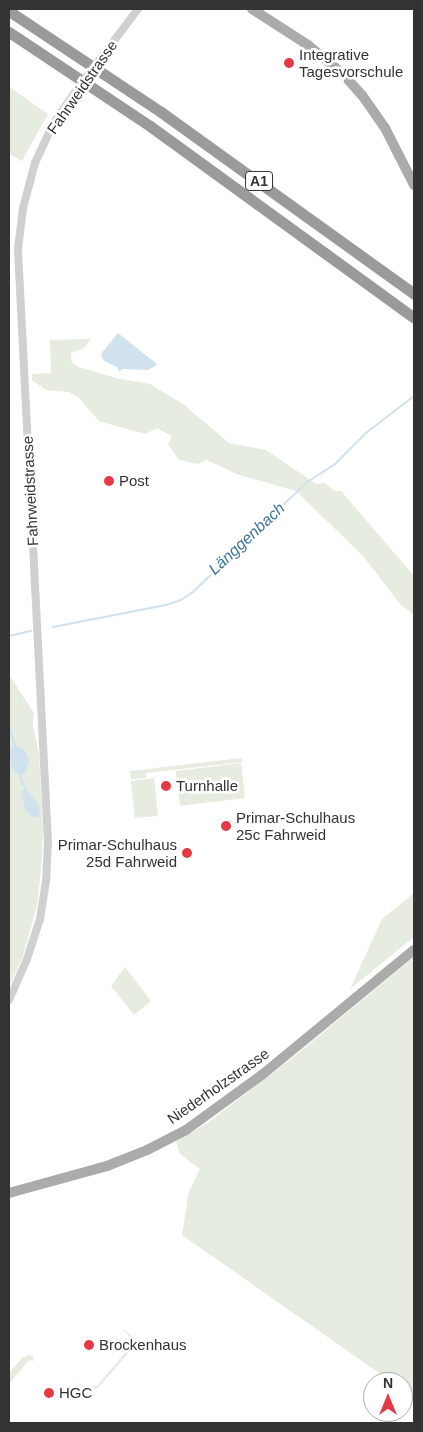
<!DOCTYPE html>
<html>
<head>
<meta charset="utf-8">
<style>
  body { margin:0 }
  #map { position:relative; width:423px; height:1432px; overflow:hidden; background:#fff; font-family:Arial,sans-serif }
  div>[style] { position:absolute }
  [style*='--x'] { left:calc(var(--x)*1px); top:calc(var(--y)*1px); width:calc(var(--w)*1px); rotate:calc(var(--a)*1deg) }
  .green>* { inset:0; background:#e6ecdf }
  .water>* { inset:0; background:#cfe2ee }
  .stream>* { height:2px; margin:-1px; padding:0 1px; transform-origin:1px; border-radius:1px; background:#cfe2ee }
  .minor>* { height:8px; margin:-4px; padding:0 4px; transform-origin:4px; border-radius:4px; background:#d0d0d0 }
  .major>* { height:10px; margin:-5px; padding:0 5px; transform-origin:5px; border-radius:5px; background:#ababab }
  .highway>* { height:11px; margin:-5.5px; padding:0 5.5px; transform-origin:5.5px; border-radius:5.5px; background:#9a9a9a }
  .minor-bridge>* { height:8px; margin:-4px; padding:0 4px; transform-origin:4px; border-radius:4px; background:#d0d0d0 }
  .dots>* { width:14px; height:14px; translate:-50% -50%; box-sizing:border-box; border:2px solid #fff; border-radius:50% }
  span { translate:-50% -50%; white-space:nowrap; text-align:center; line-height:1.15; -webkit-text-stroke:5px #fff; paint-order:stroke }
  .shield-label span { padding:1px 4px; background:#fff; border:1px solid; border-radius:4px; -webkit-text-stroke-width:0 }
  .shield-label { font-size:14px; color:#333; font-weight:700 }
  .poi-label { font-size:15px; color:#333 }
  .left { translate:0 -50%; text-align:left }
  .right { translate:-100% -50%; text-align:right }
  .street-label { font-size:15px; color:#333 }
  .water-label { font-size:16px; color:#3f7597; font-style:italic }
  .frame { position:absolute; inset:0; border:10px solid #333; pointer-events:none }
  .north { position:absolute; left:363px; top:1372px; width:50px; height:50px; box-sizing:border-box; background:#fff; border:1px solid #adadad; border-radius:50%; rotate:0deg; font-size:14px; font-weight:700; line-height:20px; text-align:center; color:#333 }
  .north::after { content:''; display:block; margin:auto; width:18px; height:22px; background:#e63946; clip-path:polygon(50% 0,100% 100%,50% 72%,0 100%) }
</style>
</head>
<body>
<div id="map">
  <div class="green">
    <div style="clip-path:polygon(9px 87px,48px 114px,22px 161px,9px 154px)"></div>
    <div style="clip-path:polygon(91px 339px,84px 348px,71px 353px,71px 361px,78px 367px,120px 379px,150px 384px,183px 404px,229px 443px,266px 450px,316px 484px,325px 483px,334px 491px,341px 491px,414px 576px,414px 615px,401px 605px,363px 556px,296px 491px,236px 474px,207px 460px,198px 464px,179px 460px,168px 445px,172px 436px,157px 428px,145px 434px,99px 421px,79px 398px,69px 392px,46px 390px,32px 380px,32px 374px,51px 373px,50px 340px)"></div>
    <div style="clip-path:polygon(9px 675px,34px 713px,33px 726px,39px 753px,43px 831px,42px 860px,37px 906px,23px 956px,9px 987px)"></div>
    <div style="clip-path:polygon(242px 758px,243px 762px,146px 773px,146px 778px,131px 779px,130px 771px)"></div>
    <div style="clip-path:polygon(241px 763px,245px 798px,180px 806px,176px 771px)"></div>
    <div style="clip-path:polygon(154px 778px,158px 816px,135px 818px,131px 781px)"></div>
    <div style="clip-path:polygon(414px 893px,414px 937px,350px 989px,382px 919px)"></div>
    <div style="clip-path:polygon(414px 957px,414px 1398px,403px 1390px,403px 1382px,392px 1382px,182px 1235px,189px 1191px,200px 1169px,180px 1154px,176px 1142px,209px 1122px,296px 1055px)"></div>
    <div style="clip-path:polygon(125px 967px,151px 1001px,134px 1015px,111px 986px)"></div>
    <div style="clip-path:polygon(121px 1327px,133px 1337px,131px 1350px,98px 1388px,91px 1391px,84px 1388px,74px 1381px,87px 1388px,97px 1386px,129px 1348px,130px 1337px)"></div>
    <div style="clip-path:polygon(29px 1355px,33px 1356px,34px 1361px,29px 1360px,9px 1384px,9px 1373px,22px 1358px)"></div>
  </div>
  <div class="water">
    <div style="clip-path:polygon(118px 333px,157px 364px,157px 365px,148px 370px,122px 369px,119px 372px,117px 367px,104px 361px,101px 354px)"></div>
    <div style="clip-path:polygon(12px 746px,22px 748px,29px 759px,25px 774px,20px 775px,12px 769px,9px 753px)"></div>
    <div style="clip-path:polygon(25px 789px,39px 804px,40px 814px,36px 817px,31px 817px,25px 809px,21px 791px)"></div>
  </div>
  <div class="stream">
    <div style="--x:53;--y:627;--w:115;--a:-11"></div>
    <div style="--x:166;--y:605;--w:16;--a:-18"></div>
    <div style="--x:181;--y:600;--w:14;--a:-34"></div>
    <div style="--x:193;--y:592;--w:157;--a:-44"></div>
    <div style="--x:306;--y:483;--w:35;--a:-33"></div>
    <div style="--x:335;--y:464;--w:44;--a:-45"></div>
    <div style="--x:366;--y:433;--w:61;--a:-37.6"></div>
    <div style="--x:9;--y:636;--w:23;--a:-13"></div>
    <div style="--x:9;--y:726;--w:21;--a:73"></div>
    <div style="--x:20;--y:775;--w:15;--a:70"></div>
  </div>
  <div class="minor">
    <div style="--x:100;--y:59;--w:63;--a:-52.8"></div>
    <div style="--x:9;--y:1000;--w:45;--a:-66.3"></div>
    <div style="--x:27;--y:959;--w:42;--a:-72"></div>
    <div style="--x:40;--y:919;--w:37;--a:-81"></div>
    <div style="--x:46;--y:882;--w:40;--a:-87.1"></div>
    <div style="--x:48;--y:842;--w:594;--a:-92.9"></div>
    <div style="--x:18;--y:249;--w:41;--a:-83"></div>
    <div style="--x:23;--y:208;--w:47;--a:-75.1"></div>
    <div style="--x:35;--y:163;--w:43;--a:-65.2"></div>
    <div style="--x:53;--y:124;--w:44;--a:-55.2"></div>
  </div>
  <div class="major">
    <div style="--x:252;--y:9;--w:67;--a:32.7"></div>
    <div style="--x:308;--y:45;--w:44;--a:39.5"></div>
    <div style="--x:342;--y:73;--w:30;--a:48"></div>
    <div style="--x:362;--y:95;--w:40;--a:55.1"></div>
    <div style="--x:385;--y:128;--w:64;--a:63"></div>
    <div style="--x:9;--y:1193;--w:102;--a:-15.4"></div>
    <div style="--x:107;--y:1166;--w:43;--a:-21.8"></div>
    <div style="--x:147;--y:1150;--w:44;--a:-27.1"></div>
    <div style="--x:186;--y:1130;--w:95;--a:-36"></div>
    <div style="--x:263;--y:1074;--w:195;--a:-39.4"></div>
  </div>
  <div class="highway">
    <div style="--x:9;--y:11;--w:182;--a:33.6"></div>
    <div style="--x:161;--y:112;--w:312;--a:35.7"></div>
    <div style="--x:9;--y:32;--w:169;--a:33.7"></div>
    <div style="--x:150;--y:126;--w:326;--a:36"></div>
  </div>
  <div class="minor-bridge">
    <div style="--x:78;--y:88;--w:36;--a:-53"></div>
  </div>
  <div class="dots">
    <div style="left:289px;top:63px;background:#e63946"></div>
    <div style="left:109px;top:481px;background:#e63946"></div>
    <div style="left:166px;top:786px;background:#e63946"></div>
    <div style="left:226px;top:826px;background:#e63946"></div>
    <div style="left:187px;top:853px;background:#e63946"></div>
    <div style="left:89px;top:1345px;background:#e63946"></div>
    <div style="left:49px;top:1393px;background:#e63946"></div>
  </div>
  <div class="shield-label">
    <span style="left:259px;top:181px">A1</span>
  </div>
  <div class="poi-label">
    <span class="left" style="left:299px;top:63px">Integrative<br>Tagesvorschule</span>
    <span class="left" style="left:119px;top:481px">Post</span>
    <span class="left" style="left:176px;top:786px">Turnhalle</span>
    <span class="left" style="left:236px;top:826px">Primar-Schulhaus<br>25c Fahrweid</span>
    <span class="right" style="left:177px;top:853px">Primar-Schulhaus<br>25d Fahrweid</span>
    <span class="left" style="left:99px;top:1345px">Brockenhaus</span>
    <span class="left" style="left:59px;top:1393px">HGC</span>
  </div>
  <div class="street-label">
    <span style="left:82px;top:87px;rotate:-55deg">Fahrweidstrasse</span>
    <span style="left:30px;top:491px;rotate:-93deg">Fahrweidstrasse</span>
    <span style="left:218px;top:1086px;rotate:-35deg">Niederholzstrasse</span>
  </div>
  <div class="water-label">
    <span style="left:247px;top:539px;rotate:-43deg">Länggenbach</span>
  </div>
  <div class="frame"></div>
  <div class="north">N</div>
</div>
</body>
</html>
